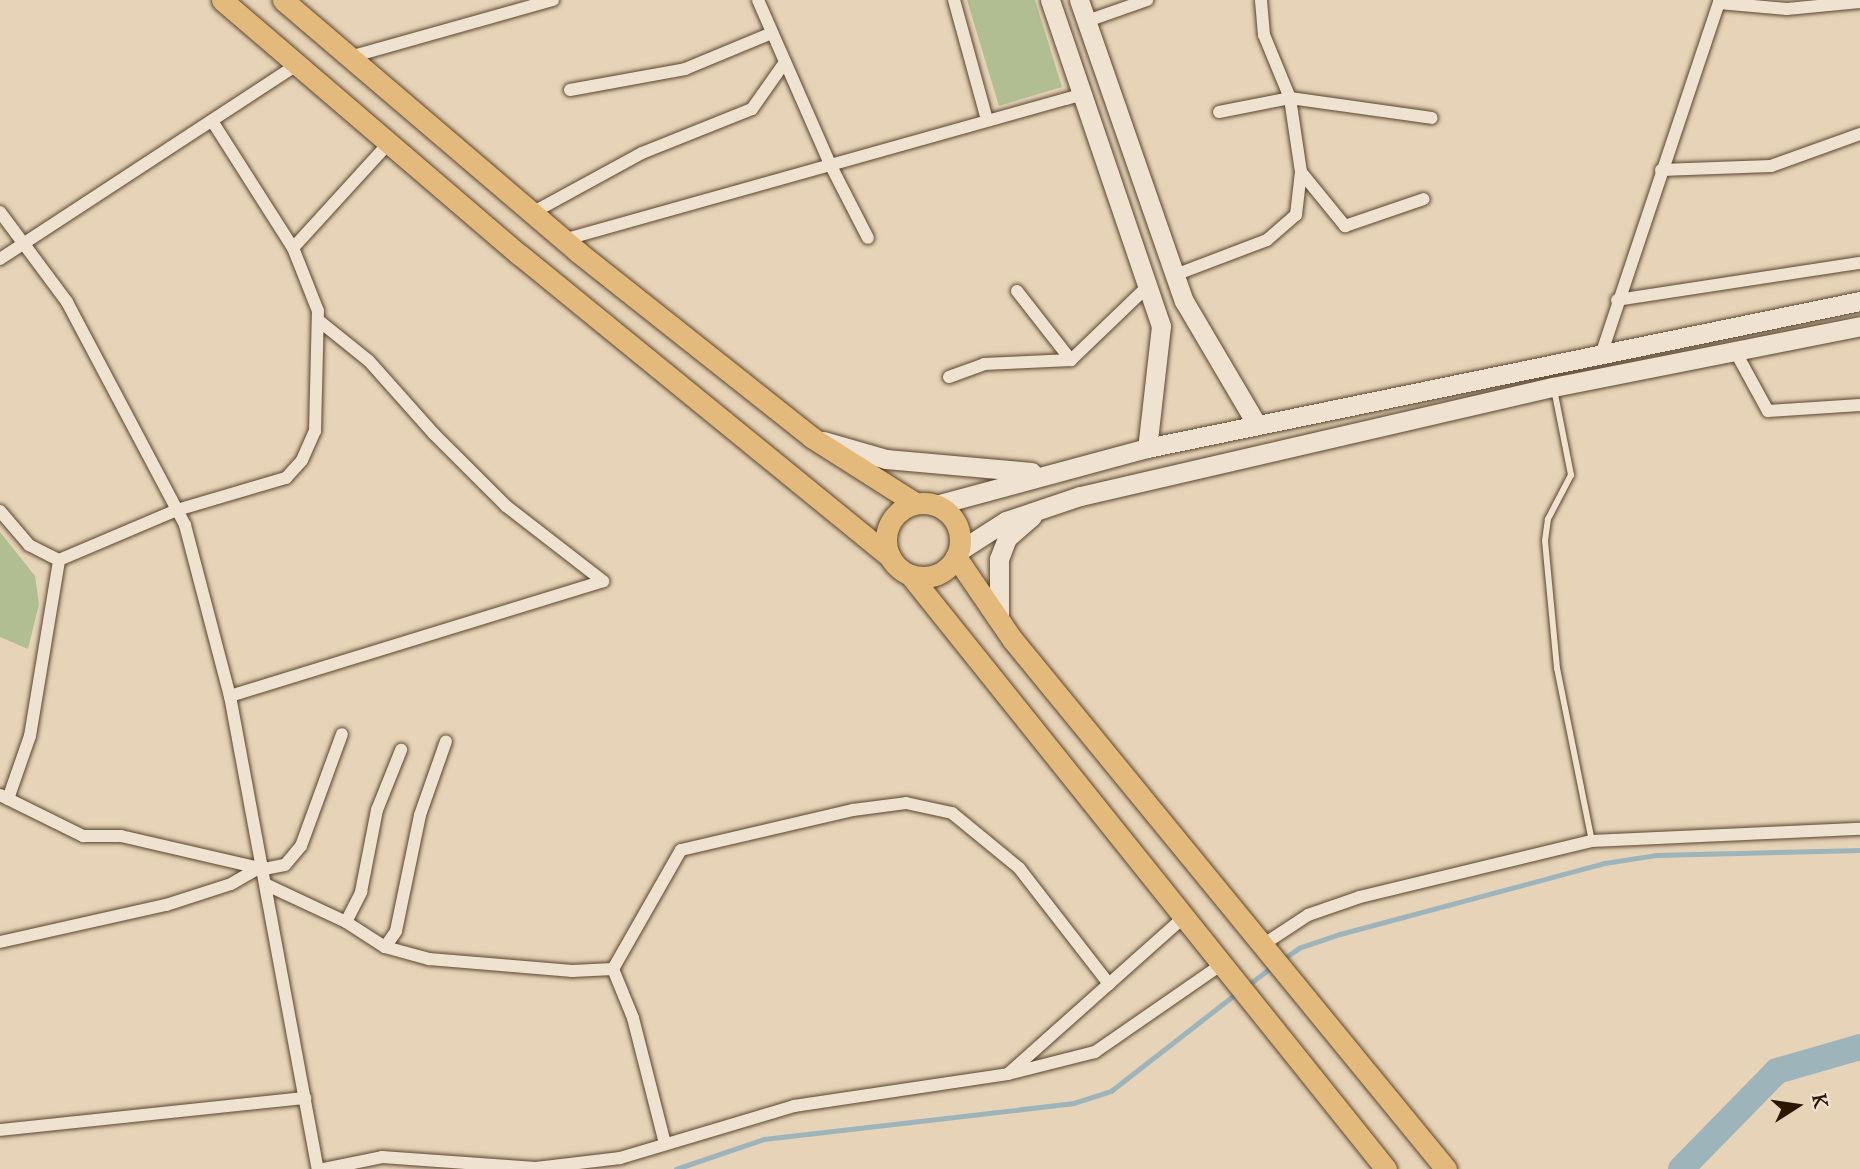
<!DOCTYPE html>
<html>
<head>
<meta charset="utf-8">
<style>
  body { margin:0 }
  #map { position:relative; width:1860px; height:1169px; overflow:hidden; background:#e7d3b7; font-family:"Sorts Mill Goudy",serif }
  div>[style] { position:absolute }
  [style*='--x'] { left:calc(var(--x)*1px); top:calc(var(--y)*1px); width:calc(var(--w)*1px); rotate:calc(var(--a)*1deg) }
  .green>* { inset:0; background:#b1be92 }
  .stream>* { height:4.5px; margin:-2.25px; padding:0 2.25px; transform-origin:2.25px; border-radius:2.25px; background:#9db4bb }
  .river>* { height:26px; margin:-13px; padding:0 13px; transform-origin:13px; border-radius:13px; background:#9db4bb }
  .roads { filter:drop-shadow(0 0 2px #59452e) drop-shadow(0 0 2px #59452e) }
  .lane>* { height:6px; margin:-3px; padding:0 3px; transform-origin:3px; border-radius:3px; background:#efe2d0 }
  .street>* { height:12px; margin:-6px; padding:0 6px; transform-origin:6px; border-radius:6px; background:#efe2d0 }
  .secondary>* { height:19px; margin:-9.5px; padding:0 9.5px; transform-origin:9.5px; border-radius:9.5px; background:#efe2d0 }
  .primary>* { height:21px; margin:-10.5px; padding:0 10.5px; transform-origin:10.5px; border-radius:10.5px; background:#e4ba7c }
  .primary>.ring { margin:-10.5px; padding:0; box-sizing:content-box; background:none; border:21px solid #e4ba7c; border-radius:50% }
  span { translate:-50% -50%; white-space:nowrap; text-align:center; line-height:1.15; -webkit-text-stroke:5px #efe2d0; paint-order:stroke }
  .north { position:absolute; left:1762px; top:1071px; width:70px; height:70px; -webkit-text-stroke:5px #efe2d0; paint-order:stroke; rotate:78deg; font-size:19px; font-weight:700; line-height:28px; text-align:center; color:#2a1601 }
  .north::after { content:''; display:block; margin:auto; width:24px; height:32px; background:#2a1601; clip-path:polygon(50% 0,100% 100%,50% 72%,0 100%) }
</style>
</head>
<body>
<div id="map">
  <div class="green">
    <div style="clip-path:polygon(967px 0,1035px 0,1062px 87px,999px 106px)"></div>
    <div style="clip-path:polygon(0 532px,35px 576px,39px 604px,28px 649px,0 637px)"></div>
  </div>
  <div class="stream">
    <div style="--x:1282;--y:960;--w:21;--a:-35"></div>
    <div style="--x:1299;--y:948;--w:43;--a:-18.9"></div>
    <div style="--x:1340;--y:934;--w:274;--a:-15"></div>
    <div style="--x:1605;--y:863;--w:52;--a:-8.9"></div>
    <div style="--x:1656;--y:855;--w:204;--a:-1.4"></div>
    <div style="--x:1248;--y:985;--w:30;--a:-37"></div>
    <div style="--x:676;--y:1169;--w:93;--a:-18.8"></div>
    <div style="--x:764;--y:1139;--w:312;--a:-6.6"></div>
    <div style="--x:1074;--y:1103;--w:39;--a:-18"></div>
    <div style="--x:1111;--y:1091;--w:161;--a:-37.9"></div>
  </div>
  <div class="river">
    <div style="--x:1681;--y:1169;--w:137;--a:-45.6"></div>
    <div style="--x:1777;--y:1071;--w:86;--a:-16.1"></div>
  </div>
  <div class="roads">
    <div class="lane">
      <div style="--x:1554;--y:389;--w:88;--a:78.8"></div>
      <div style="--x:1571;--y:475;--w:50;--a:117.6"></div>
      <div style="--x:1548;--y:519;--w:22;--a:98"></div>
      <div style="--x:1545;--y:541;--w:128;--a:84.6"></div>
      <div style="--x:1557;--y:668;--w:177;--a:78.6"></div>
    </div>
    <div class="street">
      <div style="--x:758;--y:0;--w:179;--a:66.3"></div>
      <div style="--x:830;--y:164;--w:83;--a:62.8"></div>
      <div style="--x:954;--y:0;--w:124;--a:74.6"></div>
      <div style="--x:1719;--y:3;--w:68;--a:5"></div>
      <div style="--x:1787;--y:9;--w:73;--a:-5.5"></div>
      <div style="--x:1087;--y:21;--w:64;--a:-19.3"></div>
      <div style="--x:350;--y:57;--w:211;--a:-15.7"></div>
      <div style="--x:570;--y:90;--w:117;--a:-10.3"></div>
      <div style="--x:685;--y:69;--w:94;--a:-22.5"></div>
      <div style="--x:1219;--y:112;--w:72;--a:-11.2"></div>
      <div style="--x:1290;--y:98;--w:143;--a:8"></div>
      <div style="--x:1661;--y:170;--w:110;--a:-2.1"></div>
      <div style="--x:1771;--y:166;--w:95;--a:-19.8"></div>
      <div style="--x:1301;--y:172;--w:70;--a:50.8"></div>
      <div style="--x:1345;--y:226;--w:83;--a:-18.9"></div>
      <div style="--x:0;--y:212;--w:112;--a:53.3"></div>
      <div style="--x:67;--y:302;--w:252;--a:62.1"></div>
      <div style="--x:185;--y:525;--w:177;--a:75.3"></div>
      <div style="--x:230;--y:696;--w:481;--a:79.5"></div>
      <div style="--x:532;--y:213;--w:125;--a:-28.6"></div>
      <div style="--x:642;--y:153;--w:118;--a:-21.8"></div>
      <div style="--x:752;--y:109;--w:57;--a:-54.9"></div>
      <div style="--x:563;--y:240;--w:537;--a:-15.67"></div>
      <div style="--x:293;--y:248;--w:142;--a:-47.6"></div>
      <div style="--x:0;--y:259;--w:355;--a:-33.2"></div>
      <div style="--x:1175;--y:275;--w:98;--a:-20.8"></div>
      <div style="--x:1267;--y:240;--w:38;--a:-41"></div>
      <div style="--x:1296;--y:215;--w:43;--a:-83.4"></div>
      <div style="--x:1301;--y:172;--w:75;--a:-98.5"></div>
      <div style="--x:1290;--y:98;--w:68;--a:-112.4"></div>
      <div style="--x:1264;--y:35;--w:35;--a:-95"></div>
      <div style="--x:1017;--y:291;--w:88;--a:52"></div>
      <div style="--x:1617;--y:300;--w:246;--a:-8.7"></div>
      <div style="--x:318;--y:320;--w:65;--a:38.8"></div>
      <div style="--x:369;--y:361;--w:98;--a:48.3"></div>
      <div style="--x:434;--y:434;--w:102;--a:45"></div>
      <div style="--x:506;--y:506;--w:123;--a:37.7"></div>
      <div style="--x:1734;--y:349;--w:71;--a:61.3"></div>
      <div style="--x:1768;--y:411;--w:92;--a:-3.7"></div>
      <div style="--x:1602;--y:352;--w:371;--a:-71.5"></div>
      <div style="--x:949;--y:377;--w:37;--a:-20"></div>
      <div style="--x:984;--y:364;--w:87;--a:-2.6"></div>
      <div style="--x:1071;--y:360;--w:107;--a:-43.9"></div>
      <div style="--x:0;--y:511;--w:45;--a:49.5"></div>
      <div style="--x:29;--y:545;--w:34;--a:27"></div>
      <div style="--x:59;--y:560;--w:128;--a:-23"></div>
      <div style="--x:177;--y:510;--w:114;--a:-16.4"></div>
      <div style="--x:286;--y:478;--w:24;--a:-48"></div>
      <div style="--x:302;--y:460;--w:32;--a:-66"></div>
      <div style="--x:315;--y:431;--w:120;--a:-88.6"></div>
      <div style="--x:318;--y:311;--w:68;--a:-111.6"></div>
      <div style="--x:293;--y:248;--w:151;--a:-122.5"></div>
      <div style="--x:230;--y:696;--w:390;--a:-17.1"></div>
      <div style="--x:0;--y:795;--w:93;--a:26.3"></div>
      <div style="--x:83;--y:836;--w:38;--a:0"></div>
      <div style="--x:121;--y:836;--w:147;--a:13"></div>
      <div style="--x:264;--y:869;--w:21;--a:-11"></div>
      <div style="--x:285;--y:865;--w:25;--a:-50"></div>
      <div style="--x:301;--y:846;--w:119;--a:-69.9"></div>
      <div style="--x:8;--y:799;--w:67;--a:-70.8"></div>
      <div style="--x:30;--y:736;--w:178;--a:-80.6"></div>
      <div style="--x:267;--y:885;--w:87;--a:25.1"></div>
      <div style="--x:346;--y:922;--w:46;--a:32.7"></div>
      <div style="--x:385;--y:947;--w:46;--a:15.3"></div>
      <div style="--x:429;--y:959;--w:144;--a:4.8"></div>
      <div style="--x:572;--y:971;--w:41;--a:-2.8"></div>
      <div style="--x:613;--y:969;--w:53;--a:67.8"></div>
      <div style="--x:633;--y:1018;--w:130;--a:75.7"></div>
      <div style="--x:346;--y:922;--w:34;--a:-63"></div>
      <div style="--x:361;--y:892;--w:84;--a:-79"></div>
      <div style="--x:377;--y:810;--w:65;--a:-68.2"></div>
      <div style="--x:0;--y:942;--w:170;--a:-12.6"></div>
      <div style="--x:166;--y:905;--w:68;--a:-17.9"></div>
      <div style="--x:231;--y:884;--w:30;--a:-30"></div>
      <div style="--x:1261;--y:946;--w:56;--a:-33.4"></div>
      <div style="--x:1308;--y:915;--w:55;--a:-19.1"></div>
      <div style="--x:1360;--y:897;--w:239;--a:-13.6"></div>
      <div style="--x:1592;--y:841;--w:268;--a:-2.6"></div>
      <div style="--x:385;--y:947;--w:19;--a:-55"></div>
      <div style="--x:396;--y:931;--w:118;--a:-78.3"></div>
      <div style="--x:420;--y:815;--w:78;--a:-70.6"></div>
      <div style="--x:613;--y:969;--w:137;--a:-60.3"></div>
      <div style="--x:681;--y:850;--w:177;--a:-13.1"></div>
      <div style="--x:853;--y:810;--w:53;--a:-7.5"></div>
      <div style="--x:906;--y:803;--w:47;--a:12.3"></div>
      <div style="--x:952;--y:813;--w:87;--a:39.4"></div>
      <div style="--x:1019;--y:868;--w:147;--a:52.2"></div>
      <div style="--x:1009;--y:1073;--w:234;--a:-41.7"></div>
      <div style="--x:0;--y:1130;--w:307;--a:-6"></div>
      <div style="--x:324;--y:1169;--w:59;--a:-11.7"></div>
      <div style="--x:382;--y:1157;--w:154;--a:4.1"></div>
      <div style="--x:536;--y:1168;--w:85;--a:-6.8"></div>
      <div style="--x:620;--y:1158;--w:182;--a:-16.6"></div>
      <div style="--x:794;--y:1106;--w:216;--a:-8.5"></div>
      <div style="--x:1008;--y:1074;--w:90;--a:-14.2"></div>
      <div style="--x:1095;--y:1052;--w:155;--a:-34.7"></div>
    </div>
    <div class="secondary">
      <div style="--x:1050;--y:0;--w:344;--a:71.2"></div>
      <div style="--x:1161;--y:326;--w:123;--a:96.5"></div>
      <div style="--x:1079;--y:0;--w:319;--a:70.8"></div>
      <div style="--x:1184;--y:301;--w:144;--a:59.5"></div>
      <div style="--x:823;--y:441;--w:66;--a:15.9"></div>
      <div style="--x:886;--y:459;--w:146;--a:5.1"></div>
      <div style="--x:936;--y:505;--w:219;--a:-15.1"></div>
      <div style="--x:1147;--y:448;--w:728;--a:-11.65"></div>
      <div style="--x:959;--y:551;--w:56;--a:-32.6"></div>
      <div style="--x:1006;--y:521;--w:78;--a:-18.7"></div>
      <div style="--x:1080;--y:496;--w:485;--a:-13"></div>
      <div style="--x:1553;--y:387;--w:313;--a:-11.2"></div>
      <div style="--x:999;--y:618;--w:59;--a:-90"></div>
      <div style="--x:999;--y:559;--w:22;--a:-69"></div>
      <div style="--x:1007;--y:538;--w:33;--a:-41"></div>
    </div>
    <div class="primary">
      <div style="--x:222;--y:0;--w:392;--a:40.6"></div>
      <div style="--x:520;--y:255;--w:478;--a:39.2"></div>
      <div style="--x:283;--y:0;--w:388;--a:40.5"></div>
      <div style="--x:578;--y:252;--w:298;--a:38.4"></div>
      <div style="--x:811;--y:437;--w:123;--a:32.4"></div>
      <div class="ring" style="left:886px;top:503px;width:53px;height:53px"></div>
      <div style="--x:956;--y:557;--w:99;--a:55.7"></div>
      <div style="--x:1012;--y:639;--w:685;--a:50.69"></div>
      <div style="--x:910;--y:575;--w:761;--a:51.29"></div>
    </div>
  </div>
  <div class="north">K</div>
</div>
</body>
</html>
